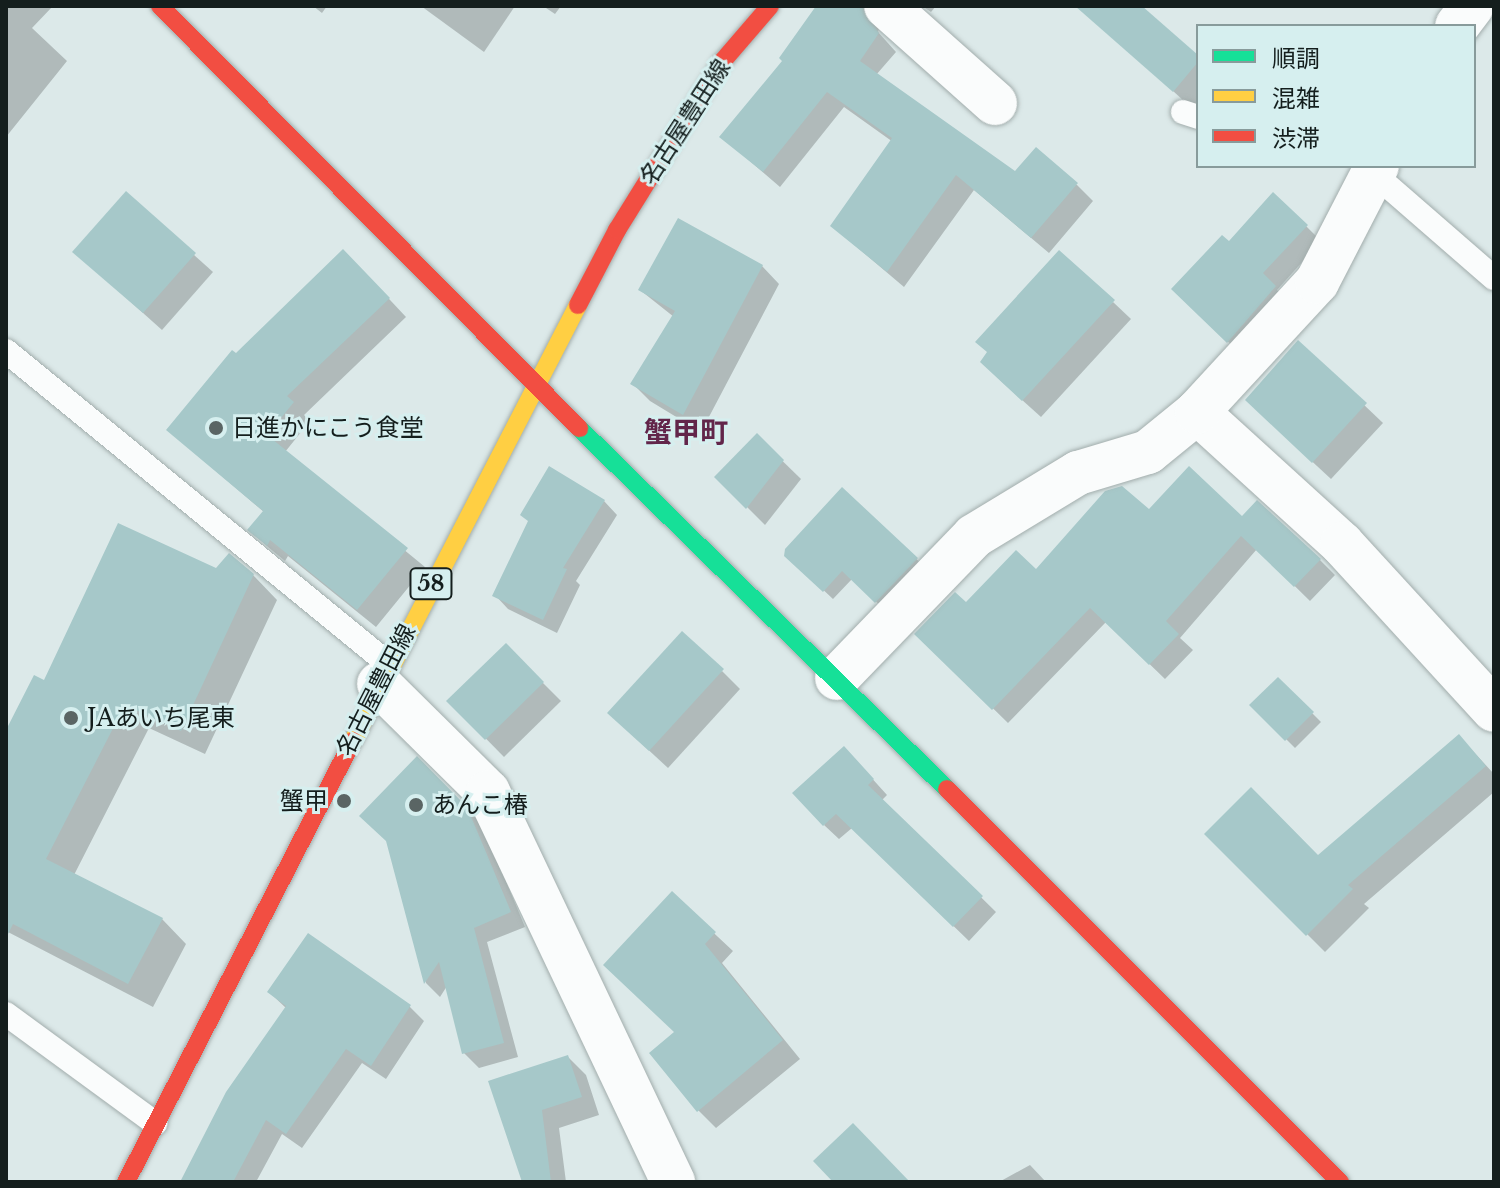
<!DOCTYPE html>
<html>
<head>
<meta charset="utf-8">
<style>
  body { margin:0 }
  #map { position:relative; width:1500px; height:1188px; overflow:hidden; background:#dce9e9; font-family:"Libre Baskerville","Noto Sans JP",serif }
  div>[style] { position:absolute }
  [style*='--x'] { left:calc(var(--x)*1px); top:calc(var(--y)*1px); width:calc(var(--w)*1px); rotate:calc(var(--a)*1deg) }
  .shadow>* { inset:0; background:#0003 }
  .building>* { inset:0; background:#a6c8c9 }
  .roads { filter:drop-shadow(0 0 2px #a2adac) drop-shadow(0 0 2px #a2adac) }
  .lane>* { height:24px; margin:-12px; padding:0 12px; transform-origin:12px; border-radius:12px; background:#fafcfc }
  .street>* { height:44px; margin:-22px; padding:0 22px; transform-origin:22px; border-radius:22px; background:#fafcfc }
  .fast>* { height:18px; margin:-9px; padding:0 9px; transform-origin:9px; border-radius:9px; background:#16e098 }
  .slow>* { height:18px; margin:-9px; padding:0 9px; transform-origin:9px; border-radius:9px; background:#ffcf43 }
  .jam>* { height:18px; margin:-9px; padding:0 9px; transform-origin:9px; border-radius:9px; background:#f24e42 }
  .dots>* { width:22px; height:22px; translate:-50% -50%; box-sizing:border-box; border:4px solid #d6efef; border-radius:50% }
  span { translate:-50% -50%; white-space:nowrap; text-align:center; line-height:1.15; -webkit-text-stroke:6px #d6efef; paint-order:stroke }
  .shield-label span { padding:2px 6px; background:#d6efef; border:2px solid; border-radius:6px; -webkit-text-stroke-width:0 }
  .shield-label { font-size:22px; color:#141e1d; font-weight:700 }
  .street-label { font-size:24px; color:#141e1d }
  .poi-label { font-size:24px; color:#141e1d }
  .left { translate:0 -50%; text-align:left }
  .right { translate:-100% -50%; text-align:right }
  .quarter-label { font-size:28px; color:#62254a; font-weight:700 }
  .frame { position:absolute; inset:0; border:8px solid #141e1d; pointer-events:none }
  .legend { position:absolute; left:1196px; top:24px; width:280px; height:144px; box-sizing:border-box; background:#d6efef; border:2px solid #889b9b; margin:0; padding:10px 14px; list-style:none; font-size:24px; color:#141e1d }
  .legend li { display:flex; align-items:center; gap:16px; height:40px }
  .legend b { width:40px; border:2px solid #889b9b }
</style>
</head>
<body>
<div id="map">
  <div class="shadow">
    <div style="clip-path:polygon(6px 6px,53px 6px,32px 28px,67px 61px,6px 137px)"></div>
    <div style="clip-path:polygon(313px 6px,327px 6px,322px 13px)"></div>
    <div style="clip-path:polygon(421px 6px,515px 6px,484px 52px)"></div>
    <div style="clip-path:polygon(543px 6px,561px 6px,555px 14px)"></div>
    <div style="clip-path:polygon(819px 6px,884px 6px,878px 32px,896px 52px,876px 75px,1016px 174px,1077px 185px,1093px 201px,1049px 253px,974px 190px,904px 287px,832px 226px,893px 142px,844px 107px,780px 187px,722px 137px,784px 61px)"></div>
    <div style="clip-path:polygon(922px 6px,936px 6px,931px 12px)"></div>
    <div style="clip-path:polygon(1080px 6px,1140px 6px,1198px 58px,1196px 112px)"></div>
    <div style="clip-path:polygon(126px 194px,213px 272px,162px 330px,75px 252px)"></div>
    <div style="clip-path:polygon(1306px 226px,1321px 241px,1277px 290px,1290px 303px,1243px 356px,1189px 304px,1229px 244px)"></div>
    <div style="clip-path:polygon(762px 266px,779px 284px,701px 432px,650px 401px,633px 384px,674px 317px,640px 290px)"></div>
    <div style="clip-path:polygon(361px 269px,406px 317px,304px 415px,310px 421px,285px 452px,425px 567px,376px 627px,288px 556px,285px 561px,268px 547px,250px 529px,264px 512px,168px 430px,236px 356px)"></div>
    <div style="clip-path:polygon(1113px 302px,1131px 319px,1041px 417px,1000px 380px)"></div>
    <div style="clip-path:polygon(1298px 342px,1383px 423px,1331px 479px,1265px 418px)"></div>
    <div style="clip-path:polygon(757px 436px,801px 479px,765px 525px,717px 477px)"></div>
    <div style="clip-path:polygon(842px 490px,926px 568px,885px 610px,852px 579px,833px 599px,787px 556px)"></div>
    <div style="clip-path:polygon(604px 501px,617px 515px,576px 581px,580px 585px,557px 633px,508px 609px,495px 595px)"></div>
    <div style="clip-path:polygon(1150px 512px,1242px 519px,1320px 560px,1335px 575px,1310px 601px,1257px 549px,1180px 638px,1193px 650px,1165px 679px,1106px 622px,1008px 723px,917px 634px)"></div>
    <div style="clip-path:polygon(217px 570px,253px 575px,277px 600px,205px 754px,149px 728px,74px 875px,162px 919px,186px 944px,153px 1007px,6px 931px,6px 734px,45px 683px)"></div>
    <div style="clip-path:polygon(506px 646px,561px 701px,504px 757px,449px 701px)"></div>
    <div style="clip-path:polygon(722px 671px,740px 689px,668px 768px,628px 731px)"></div>
    <div style="clip-path:polygon(1278px 679px,1321px 722px,1295px 748px,1252px 705px)"></div>
    <div style="clip-path:polygon(1459px 736px,1494px 774px,1494px 792px,1364px 904px,1369px 908px,1325px 952px,1207px 834px,1318px 857px)"></div>
    <div style="clip-path:polygon(417px 759px,482px 824px,525px 927px,487px 942px,518px 1057px,479px 1068px,464px 1053px,447px 986px,440px 997px,426px 983px,388px 841px)"></div>
    <div style="clip-path:polygon(859px 764px,887px 795px,882px 800px,996px 912px,969px 941px,852px 828px,839px 839px,824px 825px)"></div>
    <div style="clip-path:polygon(672px 894px,733px 951px,722px 963px,800px 1059px,716px 1128px,698px 1110px)"></div>
    <div style="clip-path:polygon(269px 992px,409px 1006px,424px 1021px,386px 1079px,362px 1063px,302px 1148px,282px 1134px,256px 1182px,202px 1182px,287px 1009px)"></div>
    <div style="clip-path:polygon(568px 1057px,586px 1075px,599px 1115px,559px 1128px,566px 1182px,510px 1182px,523px 1180px,491px 1082px)"></div>
    <div style="clip-path:polygon(1030px 1165px,1046px 1182px,999px 1182px)"></div>
  </div>
  <div class="building">
    <div style="clip-path:polygon(816px 6px,862px 6px,879px 33px,860px 61px,1015px 171px,1036px 147px,1078px 183px,1031px 238px,956px 175px,887px 272px,830px 226px,892px 138px,827px 92px,763px 172px,719px 137px,782px 61px,779px 58px)"></div>
    <div style="clip-path:polygon(1075px 6px,1142px 6px,1198px 55px,1198px 62px,1173px 92px)"></div>
    <div style="clip-path:polygon(126px 191px,196px 253px,143px 313px,72px 252px)"></div>
    <div style="clip-path:polygon(1273px 192px,1308px 225px,1263px 273px,1276px 286px,1227px 343px,1171px 289px,1222px 235px,1229px 241px)"></div>
    <div style="clip-path:polygon(678px 218px,763px 265px,683px 415px,630px 384px,675px 311px,638px 290px)"></div>
    <div style="clip-path:polygon(343px 249px,390px 298px,287px 396px,294px 402px,267px 435px,408px 548px,357px 610px,270px 540px,267px 546px,247px 530px,263px 511px,166px 430px,232px 350px,236px 353px)"></div>
    <div style="clip-path:polygon(1059px 250px,1115px 300px,1022px 401px,980px 362px,987px 352px,975px 342px)"></div>
    <div style="clip-path:polygon(1298px 340px,1367px 403px,1312px 463px,1245px 400px)"></div>
    <div style="clip-path:polygon(757px 433px,784px 460px,746px 509px,714px 477px)"></div>
    <div style="clip-path:polygon(549px 466px,605px 500px,563px 568px,567px 569px,543px 620px,492px 596px,528px 521px,520px 515px)"></div>
    <div style="clip-path:polygon(1189px 466px,1242px 516px,1257px 500px,1321px 559px,1294px 587px,1241px 536px,1166px 621px,1179px 634px,1149px 665px,1090px 608px,992px 710px,914px 634px,955px 592px,966px 602px,1016px 550px,1036px 569px,1105px 491px,1122px 486px,1149px 509px)"></div>
    <div style="clip-path:polygon(842px 487px,918px 558px,875px 603px,842px 571px,823px 592px,784px 556px,785px 549px)"></div>
    <div style="clip-path:polygon(118px 523px,216px 568px,229px 553px,254px 574px,181px 731px,125px 705px,46px 859px,163px 918px,128px 984px,13px 924px,6px 938px,6px 730px,34px 675px,44px 680px)"></div>
    <div style="clip-path:polygon(682px 631px,724px 669px,649px 751px,607px 713px)"></div>
    <div style="clip-path:polygon(506px 643px,544px 682px,485px 740px,446px 701px)"></div>
    <div style="clip-path:polygon(1278px 677px,1314px 712px,1285px 741px,1249px 705px)"></div>
    <div style="clip-path:polygon(1459px 734px,1486px 766px,1348px 885px,1353px 889px,1306px 936px,1204px 834px,1251px 787px,1318px 855px)"></div>
    <div style="clip-path:polygon(844px 746px,874px 779px,868px 785px,983px 896px,953px 927px,836px 814px,823px 826px,792px 793px)"></div>
    <div style="clip-path:polygon(417px 756px,467px 807px,511px 912px,474px 928px,504px 1043px,462px 1054px,439px 962px,424px 984px,386px 841px,359px 816px)"></div>
    <div style="clip-path:polygon(672px 891px,716px 932px,705px 944px,783px 1040px,697px 1112px,649px 1053px,674px 1032px,603px 965px)"></div>
    <div style="clip-path:polygon(308px 933px,411px 1005px,371px 1066px,346px 1049px,286px 1134px,266px 1120px,233px 1182px,180px 1182px,226px 1092px,286px 1006px,267px 992px)"></div>
    <div style="clip-path:polygon(568px 1055px,582px 1097px,542px 1110px,551px 1182px,522px 1182px,488px 1081px)"></div>
    <div style="clip-path:polygon(853px 1123px,910px 1182px,833px 1182px,813px 1161px)"></div>
  </div>
  <div class="roads">
    <div class="lane">
      <div style="--x:1183;--y:112;--w:16;--a:18"></div>
      <div style="--x:1373;--y:173;--w:160;--a:41"></div>
      <div style="--x:6;--y:351;--w:495;--a:39.3"></div>
      <div style="--x:6;--y:1014;--w:185;--a:36.2"></div>
    </div>
    <div class="street">
      <div style="--x:886;--y:6;--w:146;--a:41.7"></div>
      <div style="--x:1457;--y:26;--w:25;--a:-53"></div>
      <div style="--x:1197;--y:412;--w:196;--a:42.3"></div>
      <div style="--x:1342;--y:544;--w:225;--a:47.5"></div>
      <div style="--x:837;--y:678;--w:197;--a:-46"></div>
      <div style="--x:974;--y:536;--w:122;--a:-31.2"></div>
      <div style="--x:1078;--y:473;--w:73;--a:-16.7"></div>
      <div style="--x:1148;--y:452;--w:63;--a:-39.2"></div>
      <div style="--x:1197;--y:412;--w:177;--a:-47.3"></div>
      <div style="--x:1317;--y:282;--w:131;--a:-62.7"></div>
      <div style="--x:379;--y:684;--w:153;--a:44.7"></div>
      <div style="--x:488;--y:792;--w:432;--a:64.6"></div>
    </div>
    <div class="fast">
      <div style="--x:579;--y:428;--w:516;--a:44.45"></div>
    </div>
    <div class="slow">
      <div style="--x:353;--y:741;--w:491;--a:-62.7"></div>
    </div>
    <div class="jam">
      <div style="--x:160;--y:6;--w:595;--a:45.2"></div>
      <div style="--x:578;--y:305;--w:85;--a:-62.5"></div>
      <div style="--x:617;--y:230;--w:197;--a:-58.1"></div>
      <div style="--x:721;--y:63;--w:75;--a:-49.3"></div>
      <div style="--x:947;--y:789;--w:556;--a:45"></div>
      <div style="--x:126;--y:1182;--w:496;--a:-62.8"></div>
    </div>
  </div>
  <div class="dots">
    <div style="left:216px;top:428px;background:#5a6564"></div>
    <div style="left:71px;top:718px;background:#5a6564"></div>
    <div style="left:344px;top:801px;background:#5a6564"></div>
    <div style="left:416px;top:805px;background:#5a6564"></div>
  </div>
  <div class="shield-label">
    <span style="left:431px;top:584px">58</span>
  </div>
  <div class="street-label">
    <span style="left:685px;top:122px;rotate:-57deg">名古屋豊田線</span>
    <span style="left:376px;top:690px;rotate:-63deg">名古屋豊田線</span>
  </div>
  <div class="poi-label">
    <span class="left" style="left:232px;top:428px">日進かにこう食堂</span>
    <span class="left" style="left:87px;top:718px">JAあいち尾東</span>
    <span class="right" style="left:328px;top:801px">蟹甲</span>
    <span class="left" style="left:432px;top:805px">あんこ椿</span>
  </div>
  <div class="quarter-label">
    <span style="left:686px;top:433px">蟹甲町</span>
  </div>
  <div class="frame"></div>
  <ul class="legend">
  <li><b style="height:10px;background:#16e098"></b>順調</li>
  <li><b style="height:10px;background:#ffcf43"></b>混雑</li>
  <li><b style="height:10px;background:#f24e42"></b>渋滞</li>
  </ul>
</div>
</body>
</html>
